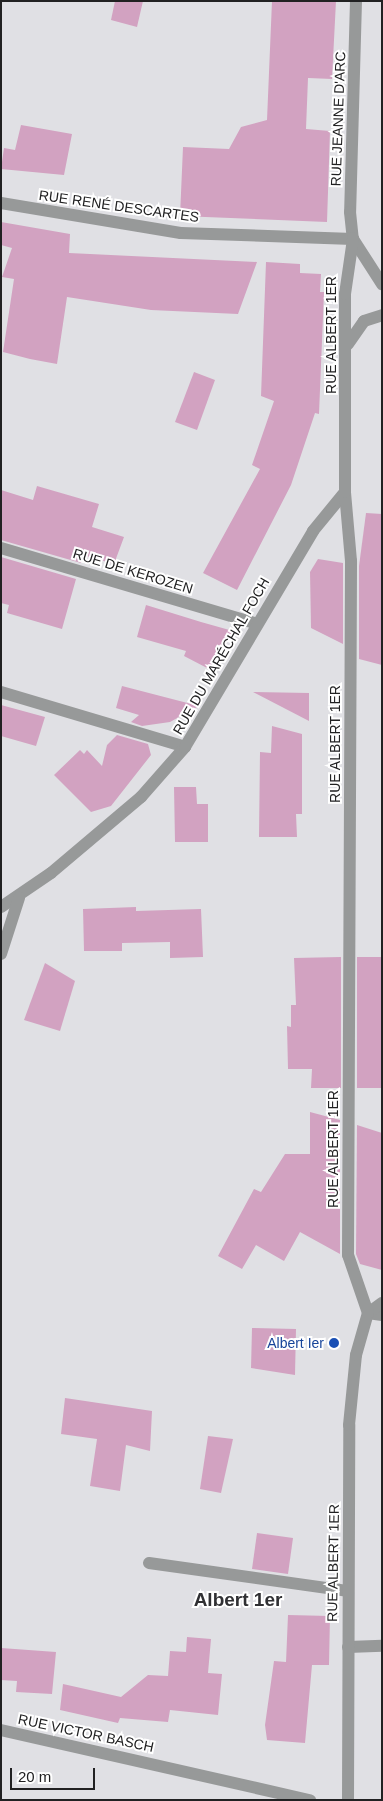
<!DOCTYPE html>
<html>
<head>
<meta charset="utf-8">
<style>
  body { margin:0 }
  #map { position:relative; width:383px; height:1801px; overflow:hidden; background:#e0e0e4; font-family:Arial,sans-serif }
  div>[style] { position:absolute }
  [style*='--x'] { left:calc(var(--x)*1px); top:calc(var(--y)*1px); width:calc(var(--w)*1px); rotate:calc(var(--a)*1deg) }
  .building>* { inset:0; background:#d2a2c1 }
  .lane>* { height:12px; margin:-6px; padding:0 6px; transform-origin:6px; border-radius:6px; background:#979999 }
  .street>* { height:12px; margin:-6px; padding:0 6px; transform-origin:6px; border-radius:6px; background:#979999 }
  .dots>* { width:14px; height:14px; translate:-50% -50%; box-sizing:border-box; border:2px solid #fff; border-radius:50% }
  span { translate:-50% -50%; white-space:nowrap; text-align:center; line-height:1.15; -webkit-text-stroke:4px #fff; paint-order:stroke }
  .street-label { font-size:14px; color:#212122 }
  .transit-label { font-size:14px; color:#164399 }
  .right { translate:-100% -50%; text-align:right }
  .district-label { font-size:19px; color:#303033; font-weight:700 }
  .frame { position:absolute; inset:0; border:2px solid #212122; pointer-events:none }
  .scale { position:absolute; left:10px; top:1768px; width:85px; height:22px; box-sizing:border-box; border:2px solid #212122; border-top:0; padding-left:6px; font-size:15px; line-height:18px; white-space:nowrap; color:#212122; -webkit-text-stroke:4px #fff; paint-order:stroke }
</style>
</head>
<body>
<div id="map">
  <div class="building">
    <div style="clip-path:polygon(115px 1px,143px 1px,137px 27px,111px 20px)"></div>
    <div style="clip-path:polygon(272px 1px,336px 1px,332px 79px,308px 78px,306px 129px,330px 131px,327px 222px,180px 216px,183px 147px,229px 149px,241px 127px,267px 120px)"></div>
    <div style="clip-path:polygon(21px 125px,72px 134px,64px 175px,1px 169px,4px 148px,15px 150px)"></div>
    <div style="clip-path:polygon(1px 222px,70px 234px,69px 253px,257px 262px,238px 314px,151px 310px,67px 297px,57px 364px,30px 359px,3px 352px,14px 279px,2px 277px,12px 248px,1px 245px)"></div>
    <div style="clip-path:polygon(266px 262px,300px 264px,300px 273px,321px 274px,320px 292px,324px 292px,319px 414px,315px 413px,291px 485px,237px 590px,203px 573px,260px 469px,252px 465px,274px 401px,261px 396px)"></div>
    <div style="clip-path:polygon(194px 372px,215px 380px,197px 430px,175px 422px)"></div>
    <div style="clip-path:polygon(37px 486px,99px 504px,92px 527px,124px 537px,114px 564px,83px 555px,81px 563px,1px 540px,1px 490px,33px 500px)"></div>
    <div style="clip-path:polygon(366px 513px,382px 514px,382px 665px,359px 659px,359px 566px)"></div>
    <div style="clip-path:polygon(1px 557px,76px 579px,62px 629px,7px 613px,9px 605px,1px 603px)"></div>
    <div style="clip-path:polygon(318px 559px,343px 563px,343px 644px,311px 628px,310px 572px)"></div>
    <div style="clip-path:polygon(146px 605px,201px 622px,233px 631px,209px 669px,184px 656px,186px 651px,137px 637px)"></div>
    <div style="clip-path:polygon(122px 686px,199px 706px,170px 722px,142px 726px,131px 722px,139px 715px,116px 708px)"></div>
    <div style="clip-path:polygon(253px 692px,309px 693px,309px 721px)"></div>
    <div style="clip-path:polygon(1px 705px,45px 717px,36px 746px,1px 736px)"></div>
    <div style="clip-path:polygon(272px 726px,302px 734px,302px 814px,296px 814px,297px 837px,259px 837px,260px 752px,271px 753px)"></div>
    <div style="clip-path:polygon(117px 735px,148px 744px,151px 755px,111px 806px,91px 812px,54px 775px,80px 750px,84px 754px,87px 750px,102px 766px,107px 745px)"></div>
    <div style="clip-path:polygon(174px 787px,196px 787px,197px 804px,208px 804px,208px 842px,175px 842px)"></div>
    <div style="clip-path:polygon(136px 907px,136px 911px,201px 909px,203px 957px,170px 958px,170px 942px,122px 943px,122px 951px,84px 951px,83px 909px)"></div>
    <div style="clip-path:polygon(341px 957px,341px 1088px,311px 1088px,312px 1069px,288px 1069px,287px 1026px,291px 1027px,291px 1005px,296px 1005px,294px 958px)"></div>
    <div style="clip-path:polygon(357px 957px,382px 957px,382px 1088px,357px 1088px)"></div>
    <div style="clip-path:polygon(45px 963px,75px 981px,60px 1031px,24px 1020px)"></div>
    <div style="clip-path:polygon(310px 1112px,340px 1120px,340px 1254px,300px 1232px,284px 1261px,256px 1245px,242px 1269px,218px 1256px,254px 1189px,261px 1192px,285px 1154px,310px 1154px)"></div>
    <div style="clip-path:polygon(357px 1125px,382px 1133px,382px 1270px,360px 1264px,356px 1254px)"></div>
    <div style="clip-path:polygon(252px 1328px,296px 1329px,295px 1375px,251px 1368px)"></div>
    <div style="clip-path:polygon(65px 1398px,152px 1411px,150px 1451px,126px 1445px,120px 1491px,90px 1486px,97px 1439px,61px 1434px)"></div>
    <div style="clip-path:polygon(208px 1436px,233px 1439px,221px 1493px,200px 1489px)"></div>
    <div style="clip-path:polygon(257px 1533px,293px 1538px,288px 1574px,252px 1569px)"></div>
    <div style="clip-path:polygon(288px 1615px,330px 1616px,329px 1665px,312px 1665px,305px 1743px,267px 1740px,265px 1725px,274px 1661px,286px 1662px)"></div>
    <div style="clip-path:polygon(187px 1637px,211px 1639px,208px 1673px,222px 1674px,218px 1715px,170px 1710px,168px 1722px,120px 1718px,118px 1723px,60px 1710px,63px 1684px,121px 1697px,148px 1675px,168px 1676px,170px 1651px,186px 1652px)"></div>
    <div style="clip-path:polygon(1px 1648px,56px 1652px,52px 1694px,16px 1692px,17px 1681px,1px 1680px)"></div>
  </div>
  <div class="lane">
    <div style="--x:368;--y:1313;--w:14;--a:8"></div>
    <div style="--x:348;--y:1647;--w:34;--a:-2"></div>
  </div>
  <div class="street">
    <div style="--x:356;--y:1;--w:211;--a:91.6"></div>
    <div style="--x:350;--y:212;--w:27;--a:84"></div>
    <div style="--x:353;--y:239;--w:54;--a:57.2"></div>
    <div style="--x:1;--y:203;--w:182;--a:9.5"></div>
    <div style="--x:181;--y:233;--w:172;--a:2"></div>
    <div style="--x:348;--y:344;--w:28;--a:-55"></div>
    <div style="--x:364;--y:321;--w:19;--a:-18"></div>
    <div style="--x:1;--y:548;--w:267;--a:16.5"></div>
    <div style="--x:1;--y:692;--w:192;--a:16.6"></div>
    <div style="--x:1;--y:907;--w:60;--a:-34.2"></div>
    <div style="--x:51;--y:873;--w:118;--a:-40.2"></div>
    <div style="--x:141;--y:797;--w:67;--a:-48.7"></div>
    <div style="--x:185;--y:747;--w:251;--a:-59.3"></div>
    <div style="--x:313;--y:531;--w:50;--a:-50.6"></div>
    <div style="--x:1;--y:954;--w:59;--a:-72.2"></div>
    <div style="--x:368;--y:1313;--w:17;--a:-36"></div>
    <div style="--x:149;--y:1563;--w:200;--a:8"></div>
    <div style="--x:1;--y:1730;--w:317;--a:12.8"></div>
    <div style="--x:348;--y:1800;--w:375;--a:-89.8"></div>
    <div style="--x:349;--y:1425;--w:70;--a:-84.3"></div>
    <div style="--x:356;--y:1355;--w:44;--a:-74.1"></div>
    <div style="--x:368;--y:1313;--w:61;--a:-109"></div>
    <div style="--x:348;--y:1255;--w:694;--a:-89.75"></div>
    <div style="--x:351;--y:561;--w:69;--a:-95"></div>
    <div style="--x:345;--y:492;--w:198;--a:-90"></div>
    <div style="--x:345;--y:294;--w:56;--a:-81.7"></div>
  </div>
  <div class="dots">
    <div style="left:334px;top:1343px;background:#1a4fb4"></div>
  </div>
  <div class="street-label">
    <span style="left:338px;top:119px;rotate:-88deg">RUE JEANNE D'ARC</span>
    <span style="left:119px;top:206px;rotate:8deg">RUE RENÉ DESCARTES</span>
    <span style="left:331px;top:335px;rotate:-90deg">RUE ALBERT 1ER</span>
    <span style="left:133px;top:571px;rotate:17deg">RUE DE KEROZEN</span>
    <span style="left:221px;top:656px;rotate:-60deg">RUE DU MARÉCHAL FOCH</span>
    <span style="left:335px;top:744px;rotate:-90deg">RUE ALBERT 1ER</span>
    <span style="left:333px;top:1149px;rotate:-90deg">RUE ALBERT 1ER</span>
    <span style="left:333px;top:1563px;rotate:-89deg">RUE ALBERT 1ER</span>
    <span style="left:86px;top:1733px;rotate:12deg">RUE VICTOR BASCH</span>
  </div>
  <div class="transit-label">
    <span class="right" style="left:324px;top:1343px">Albert Ier</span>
  </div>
  <div class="district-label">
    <span style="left:238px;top:1600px">Albert 1er</span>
  </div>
  <div class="frame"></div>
  <div class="scale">20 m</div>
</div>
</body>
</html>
